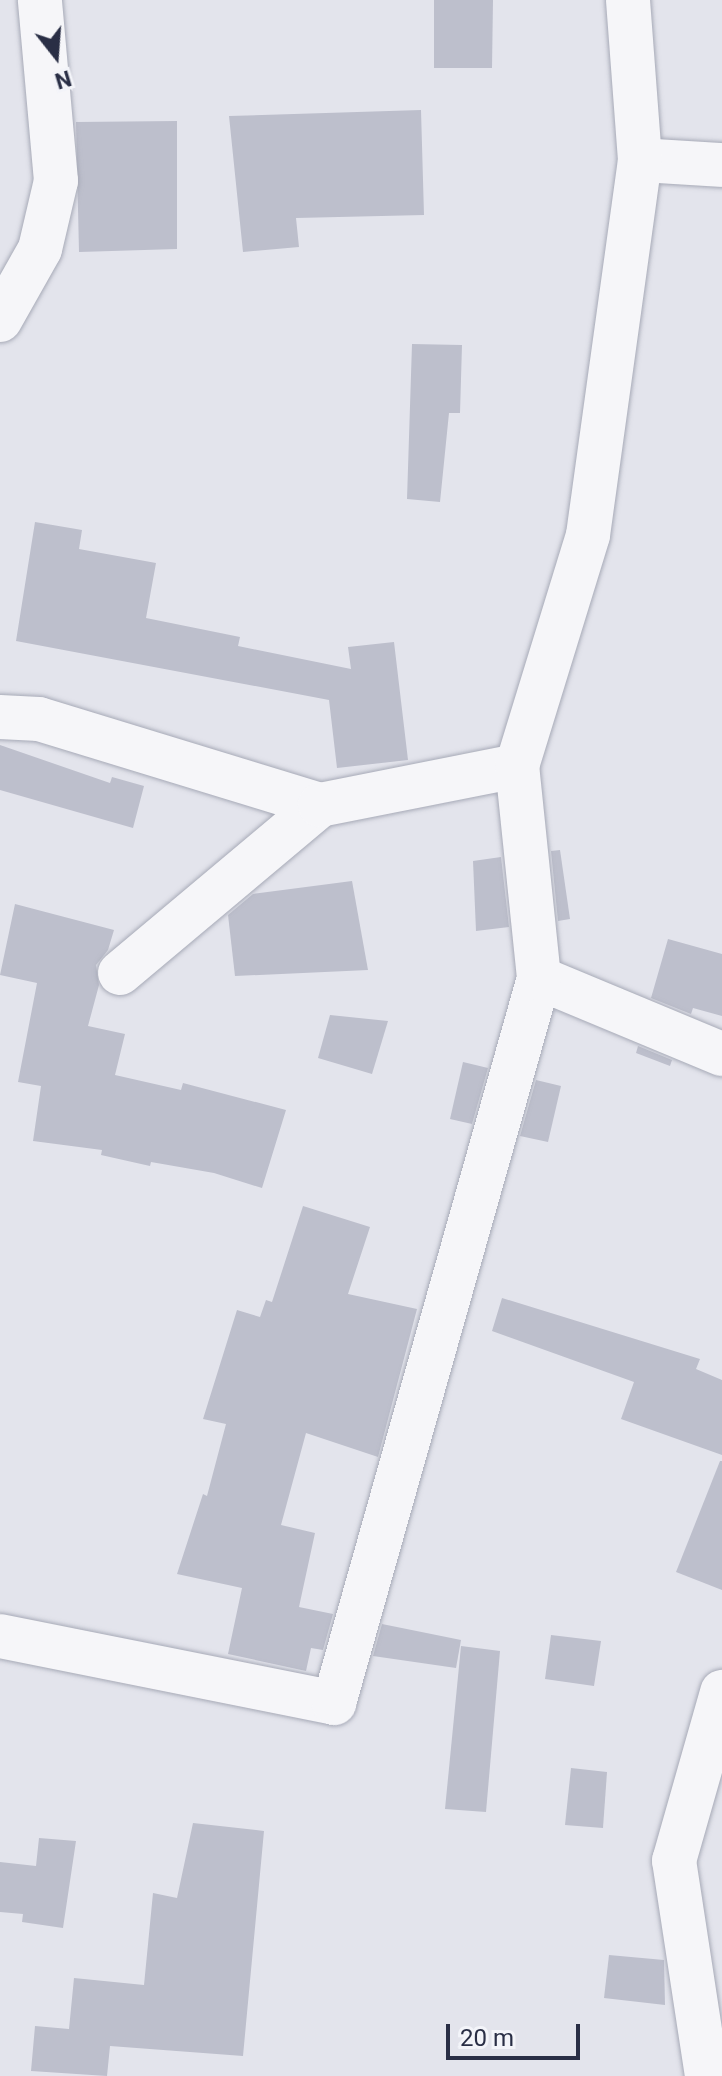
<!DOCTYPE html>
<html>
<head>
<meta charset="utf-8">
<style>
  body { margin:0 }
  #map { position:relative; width:722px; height:2076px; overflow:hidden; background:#e3e4ec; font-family:Roboto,sans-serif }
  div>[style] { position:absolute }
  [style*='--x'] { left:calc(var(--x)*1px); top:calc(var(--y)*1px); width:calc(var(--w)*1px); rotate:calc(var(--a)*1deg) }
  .building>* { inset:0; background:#bdbfcc }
  .roads { filter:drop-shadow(0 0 2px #a7aab7) drop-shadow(0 0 2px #a7aab7) }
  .minor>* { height:44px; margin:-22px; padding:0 22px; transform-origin:22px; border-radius:22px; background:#f6f6f9 }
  span { translate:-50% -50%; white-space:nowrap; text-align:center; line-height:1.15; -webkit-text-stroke:7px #f3f4f9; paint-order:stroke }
  .north { position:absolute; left:16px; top:16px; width:80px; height:80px; -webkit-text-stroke:6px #f3f4f9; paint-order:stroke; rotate:163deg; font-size:22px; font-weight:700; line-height:32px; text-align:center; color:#292e45 }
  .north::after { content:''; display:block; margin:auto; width:28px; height:36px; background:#292e45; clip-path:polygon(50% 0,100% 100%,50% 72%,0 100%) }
  .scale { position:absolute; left:446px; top:2024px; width:134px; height:36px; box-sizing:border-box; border:4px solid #292e45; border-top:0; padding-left:10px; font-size:24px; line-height:28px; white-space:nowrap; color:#292e45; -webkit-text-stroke:6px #f3f4f9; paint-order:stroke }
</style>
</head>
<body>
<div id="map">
  <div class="building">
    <div style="clip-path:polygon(434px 0,493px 0,492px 68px,434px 68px)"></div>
    <div style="clip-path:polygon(421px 110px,424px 215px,296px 218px,299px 247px,243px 252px,229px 116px)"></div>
    <div style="clip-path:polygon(177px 121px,177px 249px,79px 252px,76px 122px)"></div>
    <div style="clip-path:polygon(412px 344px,462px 345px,460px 413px,449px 413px,440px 502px,407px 499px)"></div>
    <div style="clip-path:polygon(35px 522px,82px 530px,79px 549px,156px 563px,146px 618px,240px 637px,238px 646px,351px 669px,348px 647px,394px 642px,408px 760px,337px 768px,329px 700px,16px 641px)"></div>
    <div style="clip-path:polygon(0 745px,110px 783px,112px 777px,144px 786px,133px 828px,0 790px)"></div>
    <div style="clip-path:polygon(560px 850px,570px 919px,558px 921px,551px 851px)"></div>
    <div style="clip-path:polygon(501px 857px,509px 927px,476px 931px,473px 861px)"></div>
    <div style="clip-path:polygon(352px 881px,368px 970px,235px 976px,228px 915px,253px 894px)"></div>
    <div style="clip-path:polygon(15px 904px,114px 930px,108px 950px,96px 965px,99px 985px,88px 1026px,125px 1034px,115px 1075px,181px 1090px,183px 1083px,286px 1110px,262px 1188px,214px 1173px,151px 1162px,150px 1166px,101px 1155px,102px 1150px,33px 1141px,41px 1086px,18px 1082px,37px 983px,0 975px)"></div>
    <div style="clip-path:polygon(668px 939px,722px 954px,722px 1016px,693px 1008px,691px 1014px,651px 998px)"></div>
    <div style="clip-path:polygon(330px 1015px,388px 1021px,372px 1074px,318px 1058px)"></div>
    <div style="clip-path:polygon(638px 1046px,672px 1060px,670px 1066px,636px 1053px)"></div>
    <div style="clip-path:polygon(463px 1062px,488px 1068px,472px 1124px,450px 1119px)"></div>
    <div style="clip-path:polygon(536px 1080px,561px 1086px,548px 1142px,520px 1136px)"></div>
    <div style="clip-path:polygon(303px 1206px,370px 1227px,348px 1294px,417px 1309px,378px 1457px,306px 1433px,281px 1525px,315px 1533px,299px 1607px,333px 1614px,323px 1650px,311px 1648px,306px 1671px,228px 1654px,242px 1588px,177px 1574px,203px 1494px,207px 1496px,226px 1424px,203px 1419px,237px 1310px,260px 1317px,266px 1300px,272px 1302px)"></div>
    <div style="clip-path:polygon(502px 1298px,700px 1359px,696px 1369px,722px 1380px,722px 1455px,621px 1419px,634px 1382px,492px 1331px)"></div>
    <div style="clip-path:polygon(720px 1461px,722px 1461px,722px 1590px,676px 1572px)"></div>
    <div style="clip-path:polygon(382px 1624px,461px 1640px,456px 1668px,373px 1656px)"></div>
    <div style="clip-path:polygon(551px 1635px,601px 1641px,594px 1686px,545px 1679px)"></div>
    <div style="clip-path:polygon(461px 1646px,500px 1651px,486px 1812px,445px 1809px)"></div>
    <div style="clip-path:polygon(571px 1768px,607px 1772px,603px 1828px,565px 1825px)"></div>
    <div style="clip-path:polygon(193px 1823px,264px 1831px,243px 2056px,110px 2046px,107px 2076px,31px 2071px,35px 2026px,69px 2029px,74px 1978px,144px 1985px,153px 1893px,177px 1898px)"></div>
    <div style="clip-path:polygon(39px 1838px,76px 1841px,63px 1928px,22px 1922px,23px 1914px,0 1912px,0 1862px,36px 1866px)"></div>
    <div style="clip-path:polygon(609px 1955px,664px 1960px,665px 2005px,604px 1998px)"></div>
  </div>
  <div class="roads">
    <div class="minor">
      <div style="--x:640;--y:160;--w:82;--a:3.5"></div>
      <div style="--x:0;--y:320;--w:81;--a:-60.6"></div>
      <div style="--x:40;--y:249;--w:70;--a:-76.8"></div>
      <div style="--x:56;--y:181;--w:182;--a:-95.1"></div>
      <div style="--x:0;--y:717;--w:39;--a:3"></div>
      <div style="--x:39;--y:719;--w:294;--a:17"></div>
      <div style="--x:120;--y:973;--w:261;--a:-40"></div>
      <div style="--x:320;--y:805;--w:201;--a:-11.2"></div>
      <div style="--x:539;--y:978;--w:198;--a:22.6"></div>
      <div style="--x:0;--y:1636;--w:341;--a:11.3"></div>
      <div style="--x:334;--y:1703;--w:753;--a:-74.21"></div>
      <div style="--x:539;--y:978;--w:213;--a:-95.9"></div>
      <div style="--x:517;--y:766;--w:242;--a:-72.9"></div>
      <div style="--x:588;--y:535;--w:379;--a:-82.1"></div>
      <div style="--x:640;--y:160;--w:160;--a:-94.3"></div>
      <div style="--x:707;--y:2076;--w:218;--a:-98.7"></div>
      <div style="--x:674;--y:1861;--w:176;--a:-74.1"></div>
    </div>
  </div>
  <div class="north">N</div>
  <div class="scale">20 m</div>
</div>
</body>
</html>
